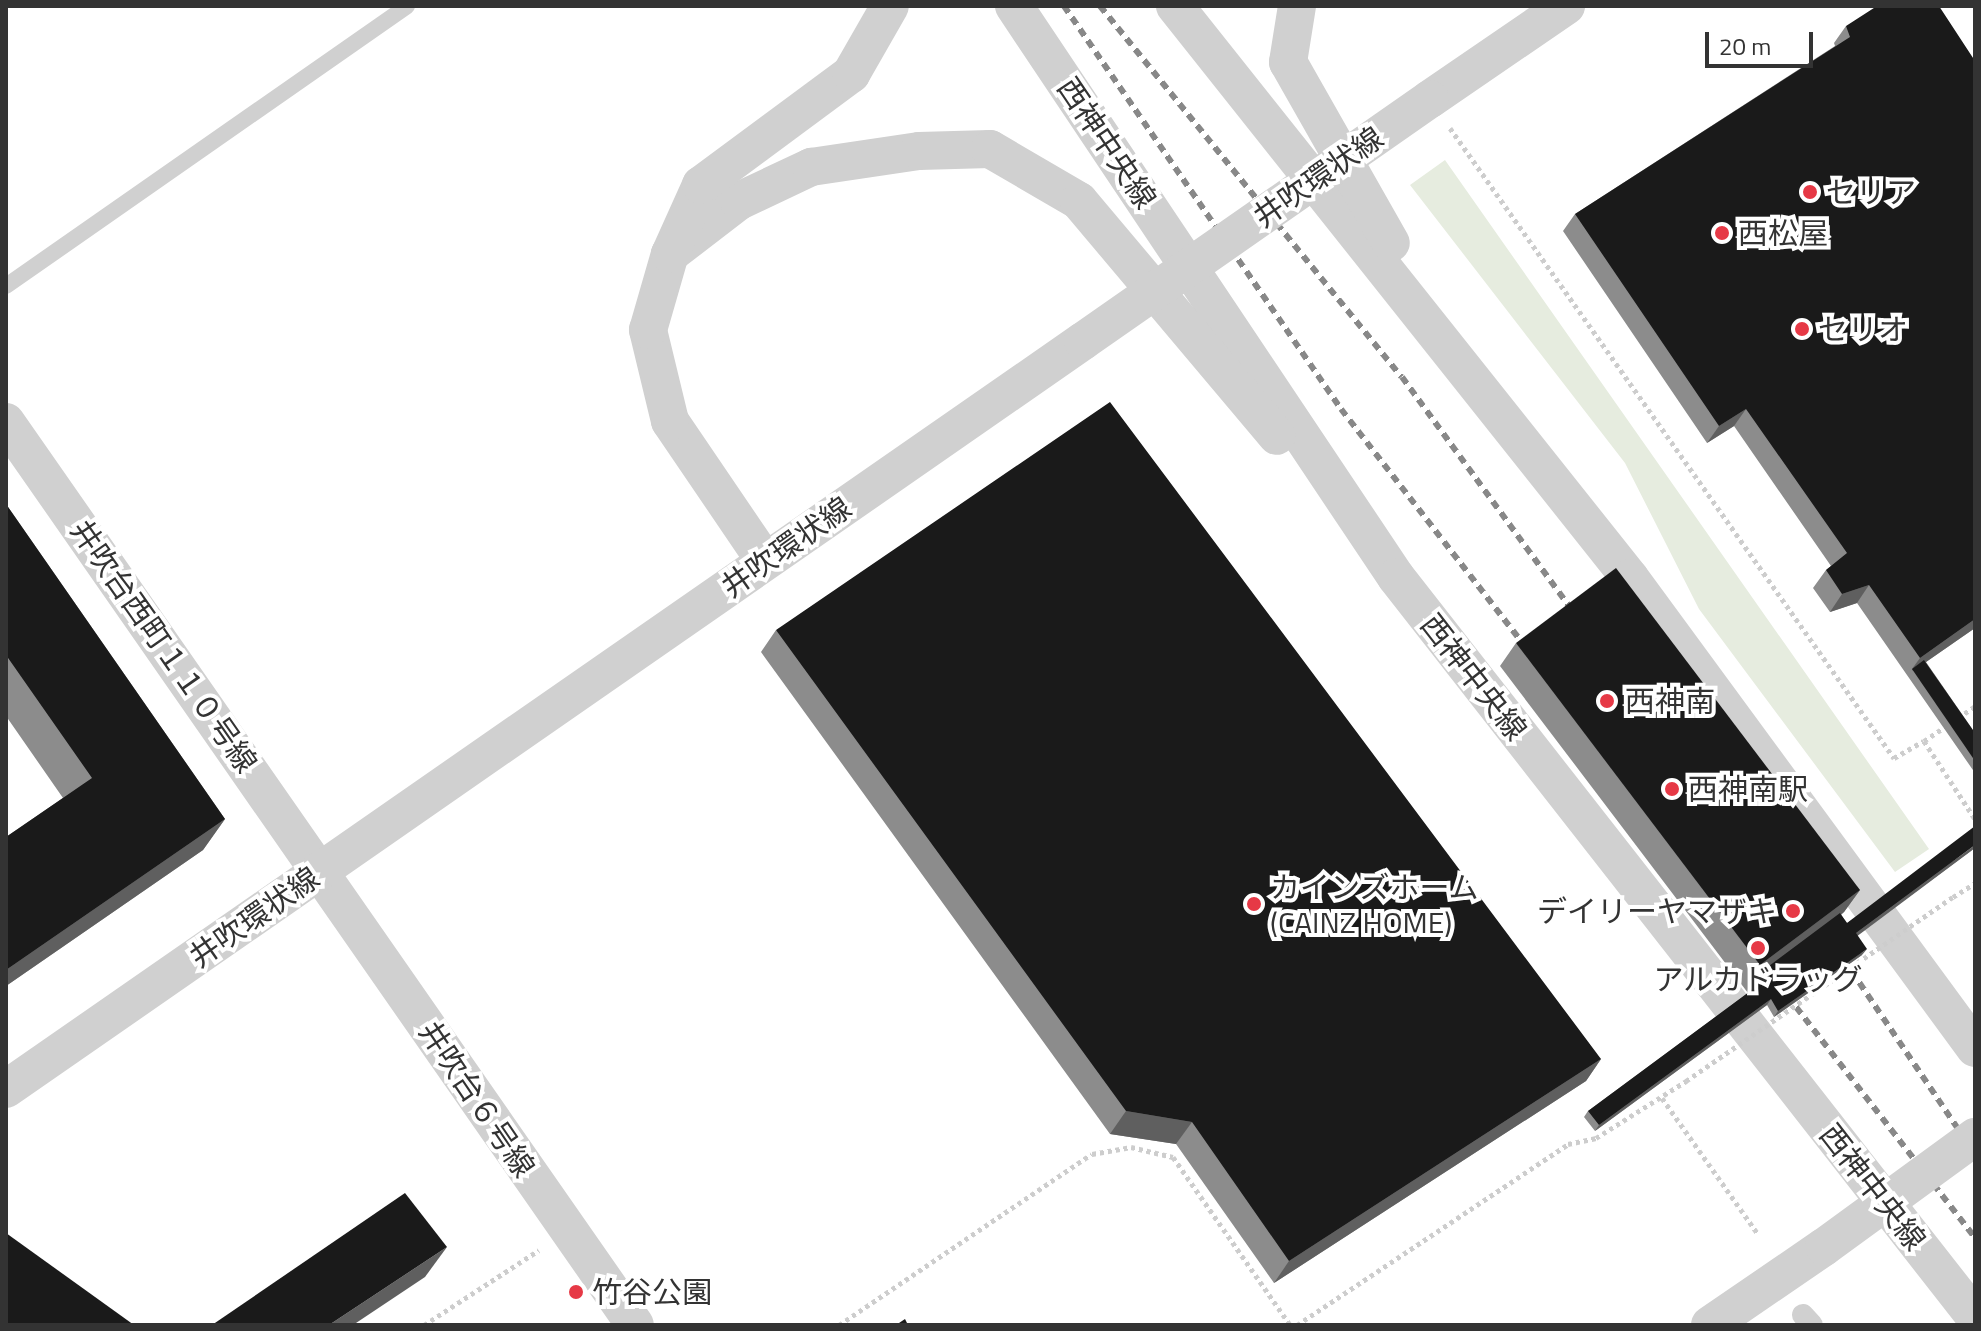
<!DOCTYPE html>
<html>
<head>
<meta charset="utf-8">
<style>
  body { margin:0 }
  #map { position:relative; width:1981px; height:1331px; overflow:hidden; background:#fff; font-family:"Titillium Web","Noto Sans JP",sans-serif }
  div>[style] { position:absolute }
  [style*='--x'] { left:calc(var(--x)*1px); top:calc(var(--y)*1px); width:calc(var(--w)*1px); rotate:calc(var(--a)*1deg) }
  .green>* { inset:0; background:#e6ecdf }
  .path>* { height:5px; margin-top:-2.5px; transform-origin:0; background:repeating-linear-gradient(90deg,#cdcdcd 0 4px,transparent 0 8px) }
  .service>* { height:16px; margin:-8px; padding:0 8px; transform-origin:8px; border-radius:8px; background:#d0d0d0 }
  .pedestrian>* { height:22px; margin:-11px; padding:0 11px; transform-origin:11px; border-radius:11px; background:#d0d0d0 }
  .tertiary>* { height:38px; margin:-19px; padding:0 19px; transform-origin:19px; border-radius:19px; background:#d0d0d0 }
  .rail>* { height:6px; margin-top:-3px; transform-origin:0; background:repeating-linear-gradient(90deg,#888 0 8px,transparent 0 14px) }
  .path-bridge>* { height:5px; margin-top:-2.5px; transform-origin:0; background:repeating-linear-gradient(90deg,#cdcdcd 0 4px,transparent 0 8px) }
  .tertiary-bridge>* { height:38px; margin:-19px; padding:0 19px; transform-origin:19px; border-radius:19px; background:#d0d0d0 }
  .wall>* { inset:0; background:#8c8c8c }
  .shaded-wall>* { inset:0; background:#5f5f5f }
  .building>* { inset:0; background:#1a1a1a }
  .dots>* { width:22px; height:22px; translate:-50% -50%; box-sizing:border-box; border:4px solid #fff; border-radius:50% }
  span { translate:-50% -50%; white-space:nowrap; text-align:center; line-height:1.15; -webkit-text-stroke:8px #fff; paint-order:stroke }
  .street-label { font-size:30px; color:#333 }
  .poi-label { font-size:30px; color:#333 }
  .left { translate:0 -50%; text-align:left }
  .right { translate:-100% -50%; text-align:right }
  .frame { position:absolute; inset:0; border:8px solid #333; pointer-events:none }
  .scale { position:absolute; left:1705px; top:32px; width:108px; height:36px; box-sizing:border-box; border:4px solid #333; border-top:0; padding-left:10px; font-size:24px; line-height:28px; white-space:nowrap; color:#333; -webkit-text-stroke:6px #fff; paint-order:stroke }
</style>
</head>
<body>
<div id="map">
  <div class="green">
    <div style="clip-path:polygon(1445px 160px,1929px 849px,1895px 872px,1699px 609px,1625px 463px,1410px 185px)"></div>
  </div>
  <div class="path">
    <div style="--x:1450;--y:128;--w:771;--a:54.83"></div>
    <div style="--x:1894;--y:758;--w:34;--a:-30"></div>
    <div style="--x:1924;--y:741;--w:93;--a:56.8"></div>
    <div style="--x:1958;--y:718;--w:21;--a:-35"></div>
    <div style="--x:1924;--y:741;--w:27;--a:-34"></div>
    <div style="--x:1953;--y:897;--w:26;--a:-32"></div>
    <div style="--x:1817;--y:986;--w:4;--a:56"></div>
    <div style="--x:1662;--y:1098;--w:166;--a:54.8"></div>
    <div style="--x:424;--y:1325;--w:137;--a:-33.1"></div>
    <div style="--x:839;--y:1325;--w:305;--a:-34.1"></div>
    <div style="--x:1092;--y:1154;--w:40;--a:-10"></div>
    <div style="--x:1131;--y:1147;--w:43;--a:13.4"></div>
    <div style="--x:1173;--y:1157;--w:205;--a:55.1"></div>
    <div style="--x:1297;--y:1325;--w:326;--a:-33.7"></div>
    <div style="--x:1568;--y:1144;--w:29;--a:-12"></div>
    <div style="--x:1596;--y:1138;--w:107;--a:-32.3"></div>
  </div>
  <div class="service">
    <div style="--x:6;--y:286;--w:489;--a:-34.9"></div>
  </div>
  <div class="pedestrian">
    <div style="--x:1803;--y:1315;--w:13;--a:48"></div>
  </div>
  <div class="tertiary">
    <div style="--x:1014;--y:6;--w:687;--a:56.22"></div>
    <div style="--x:1396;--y:577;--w:940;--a:51.96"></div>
    <div style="--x:1175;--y:6;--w:731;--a:51.5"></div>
    <div style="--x:1630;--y:578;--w:583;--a:53.72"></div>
    <div style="--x:1297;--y:6;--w:57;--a:99.1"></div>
    <div style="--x:1288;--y:62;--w:208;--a:60.4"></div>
    <div style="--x:1430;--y:99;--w:165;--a:-34.4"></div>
    <div style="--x:670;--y:254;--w:87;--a:-37.5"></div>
    <div style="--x:739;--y:201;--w:80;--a:-25.3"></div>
    <div style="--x:811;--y:167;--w:109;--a:-8.4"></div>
    <div style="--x:919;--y:151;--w:71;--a:-1.6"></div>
    <div style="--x:990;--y:149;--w:103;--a:30.3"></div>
    <div style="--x:1079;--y:201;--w:307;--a:49.9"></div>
    <div style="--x:6;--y:422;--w:1100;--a:55.14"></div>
    <div style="--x:765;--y:561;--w:169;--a:-124.2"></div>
    <div style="--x:670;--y:421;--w:94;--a:-103.6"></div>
    <div style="--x:648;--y:330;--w:79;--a:-73.9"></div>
    <div style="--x:670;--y:254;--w:76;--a:-65.8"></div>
    <div style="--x:701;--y:185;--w:187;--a:-36.5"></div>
    <div style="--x:851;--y:74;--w:78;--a:-60.2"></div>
    <div style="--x:6;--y:1089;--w:1311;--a:-34.78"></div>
    <div style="--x:1710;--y:1325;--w:138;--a:-34.4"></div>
  </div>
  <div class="rail">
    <div style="--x:1064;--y:6;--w:489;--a:55.5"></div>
    <div style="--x:1341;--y:409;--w:315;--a:52.2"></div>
    <div style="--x:1100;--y:6;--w:478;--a:50.9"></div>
    <div style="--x:1402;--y:377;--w:302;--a:53.9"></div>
    <div style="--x:1836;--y:948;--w:249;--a:56"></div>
    <div style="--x:1779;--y:985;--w:320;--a:52.2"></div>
  </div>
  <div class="path-bridge">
    <div style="--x:1686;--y:1081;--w:324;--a:-34.6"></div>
  </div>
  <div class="tertiary-bridge">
    <div style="--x:1083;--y:341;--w:423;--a:-34.9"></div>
    <div style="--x:1824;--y:1247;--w:187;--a:-36.1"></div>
  </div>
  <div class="wall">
    <div style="clip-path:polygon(1846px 26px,1975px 61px,1975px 628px,1926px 662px,1975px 733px,1975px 773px,1857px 603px,1830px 612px,1813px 588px,1826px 570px,1831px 566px,1734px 426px,1707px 443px,1563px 231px,1575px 214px,1835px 46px,1834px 43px)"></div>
    <div style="clip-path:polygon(6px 504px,225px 819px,203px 850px,6px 986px,6px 837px,63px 798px,6px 716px)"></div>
    <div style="clip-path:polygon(776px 630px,1601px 1059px,1586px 1081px,1274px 1283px,1176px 1144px,1110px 1134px,761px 652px)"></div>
    <div style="clip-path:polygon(1516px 643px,1860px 890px,1844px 912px,1841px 915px,1847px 923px,1975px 848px,1857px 935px,1862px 955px,1774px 1017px,1767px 1005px,1595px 1131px,1584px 1117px,1588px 1111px,1748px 993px,1500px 666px)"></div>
  </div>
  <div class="shaded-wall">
    <div style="clip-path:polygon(1746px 409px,1734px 426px,1707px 443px,1719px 426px)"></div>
    <div style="clip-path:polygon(1869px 585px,1857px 603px,1830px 612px,1842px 594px)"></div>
    <div style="clip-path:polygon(1975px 619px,1975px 628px,1913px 671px,1912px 669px,1920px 658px)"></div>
    <div style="clip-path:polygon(225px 819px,203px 850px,6px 986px,6px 970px)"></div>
    <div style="clip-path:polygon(1975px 845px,1975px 848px,1852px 940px,1856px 933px)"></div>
    <div style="clip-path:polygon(1860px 890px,1844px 912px,1750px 983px,1749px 981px,1760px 965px)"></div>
    <div style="clip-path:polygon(1867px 949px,1862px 955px,1774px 1017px,1778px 1011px)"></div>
    <div style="clip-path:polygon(1771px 999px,1767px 1005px,1595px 1131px,1599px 1125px)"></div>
    <div style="clip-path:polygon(1601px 1059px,1586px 1081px,1274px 1283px,1289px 1261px)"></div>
    <div style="clip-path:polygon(1126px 1111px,1192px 1122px,1176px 1144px,1110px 1134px)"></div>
    <div style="clip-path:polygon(447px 1247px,425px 1277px,353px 1325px,329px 1325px)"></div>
  </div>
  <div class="building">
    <div style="clip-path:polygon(1877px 6px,1939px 6px,1975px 61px,1975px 619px,1920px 658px,1869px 585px,1842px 594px,1826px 570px,1847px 553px,1746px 409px,1719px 426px,1575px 214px,1850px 37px,1846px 26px)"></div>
    <div style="clip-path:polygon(1110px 402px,1601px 1059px,1289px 1261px,1192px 1122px,1126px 1111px,776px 630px)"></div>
    <div style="clip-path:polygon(6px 504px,225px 819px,6px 970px,6px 837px,92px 778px,6px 655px)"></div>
    <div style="clip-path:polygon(1616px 568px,1860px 890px,1760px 965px,1516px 643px)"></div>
    <div style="clip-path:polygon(1924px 660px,1975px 733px,1975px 761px,1912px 669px)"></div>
    <div style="clip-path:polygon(1975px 826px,1975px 845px,1856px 933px,1867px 949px,1778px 1011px,1771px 999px,1599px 1125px,1588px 1111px,1753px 989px,1749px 981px,1840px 913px,1847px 923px)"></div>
    <div style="clip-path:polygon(405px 1193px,447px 1247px,329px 1325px,212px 1325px)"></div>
    <div style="clip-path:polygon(6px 1233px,134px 1325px,6px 1325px)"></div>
    <div style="clip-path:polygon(905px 1319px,908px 1325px,896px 1325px)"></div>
  </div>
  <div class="dots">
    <div style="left:1810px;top:192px;background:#e63946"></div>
    <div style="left:1722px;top:233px;background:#e63946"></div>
    <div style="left:1802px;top:329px;background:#e63946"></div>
    <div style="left:1607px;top:701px;background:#e63946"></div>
    <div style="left:1672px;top:789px;background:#e63946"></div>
    <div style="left:1254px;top:904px;background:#e63946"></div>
    <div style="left:1793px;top:911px;background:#e63946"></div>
    <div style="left:1758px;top:948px;background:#e63946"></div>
    <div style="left:576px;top:1292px;background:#e63946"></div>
  </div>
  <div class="street-label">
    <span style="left:1107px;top:143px;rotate:56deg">西神中央線</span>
    <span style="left:1318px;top:177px;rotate:-35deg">井吹環状線</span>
    <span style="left:786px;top:547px;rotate:-35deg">井吹環状線</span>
    <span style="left:164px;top:646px;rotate:55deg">井吹台西町１１０号線</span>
    <span style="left:1474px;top:677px;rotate:52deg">西神中央線</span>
    <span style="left:254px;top:917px;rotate:-35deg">井吹環状線</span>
    <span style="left:477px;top:1099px;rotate:56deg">井吹台６号線</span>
    <span style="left:1873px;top:1187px;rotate:52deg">西神中央線</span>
  </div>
  <div class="poi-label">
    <span class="left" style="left:1826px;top:192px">セリア</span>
    <span class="left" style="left:1738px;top:233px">西松屋</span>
    <span class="left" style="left:1818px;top:329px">セリオ</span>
    <span class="left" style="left:1625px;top:701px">西神南</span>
    <span class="left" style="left:1688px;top:789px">西神南駅</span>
    <span class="left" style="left:1270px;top:904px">カインズホーム<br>(CAINZ HOME)</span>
    <span class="right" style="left:1777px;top:911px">デイリーヤマザキ</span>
    <span style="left:1758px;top:979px">アルカドラッグ</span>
    <span class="left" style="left:592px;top:1292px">竹谷公園</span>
  </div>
  <div class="frame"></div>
  <div class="scale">20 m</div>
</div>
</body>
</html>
